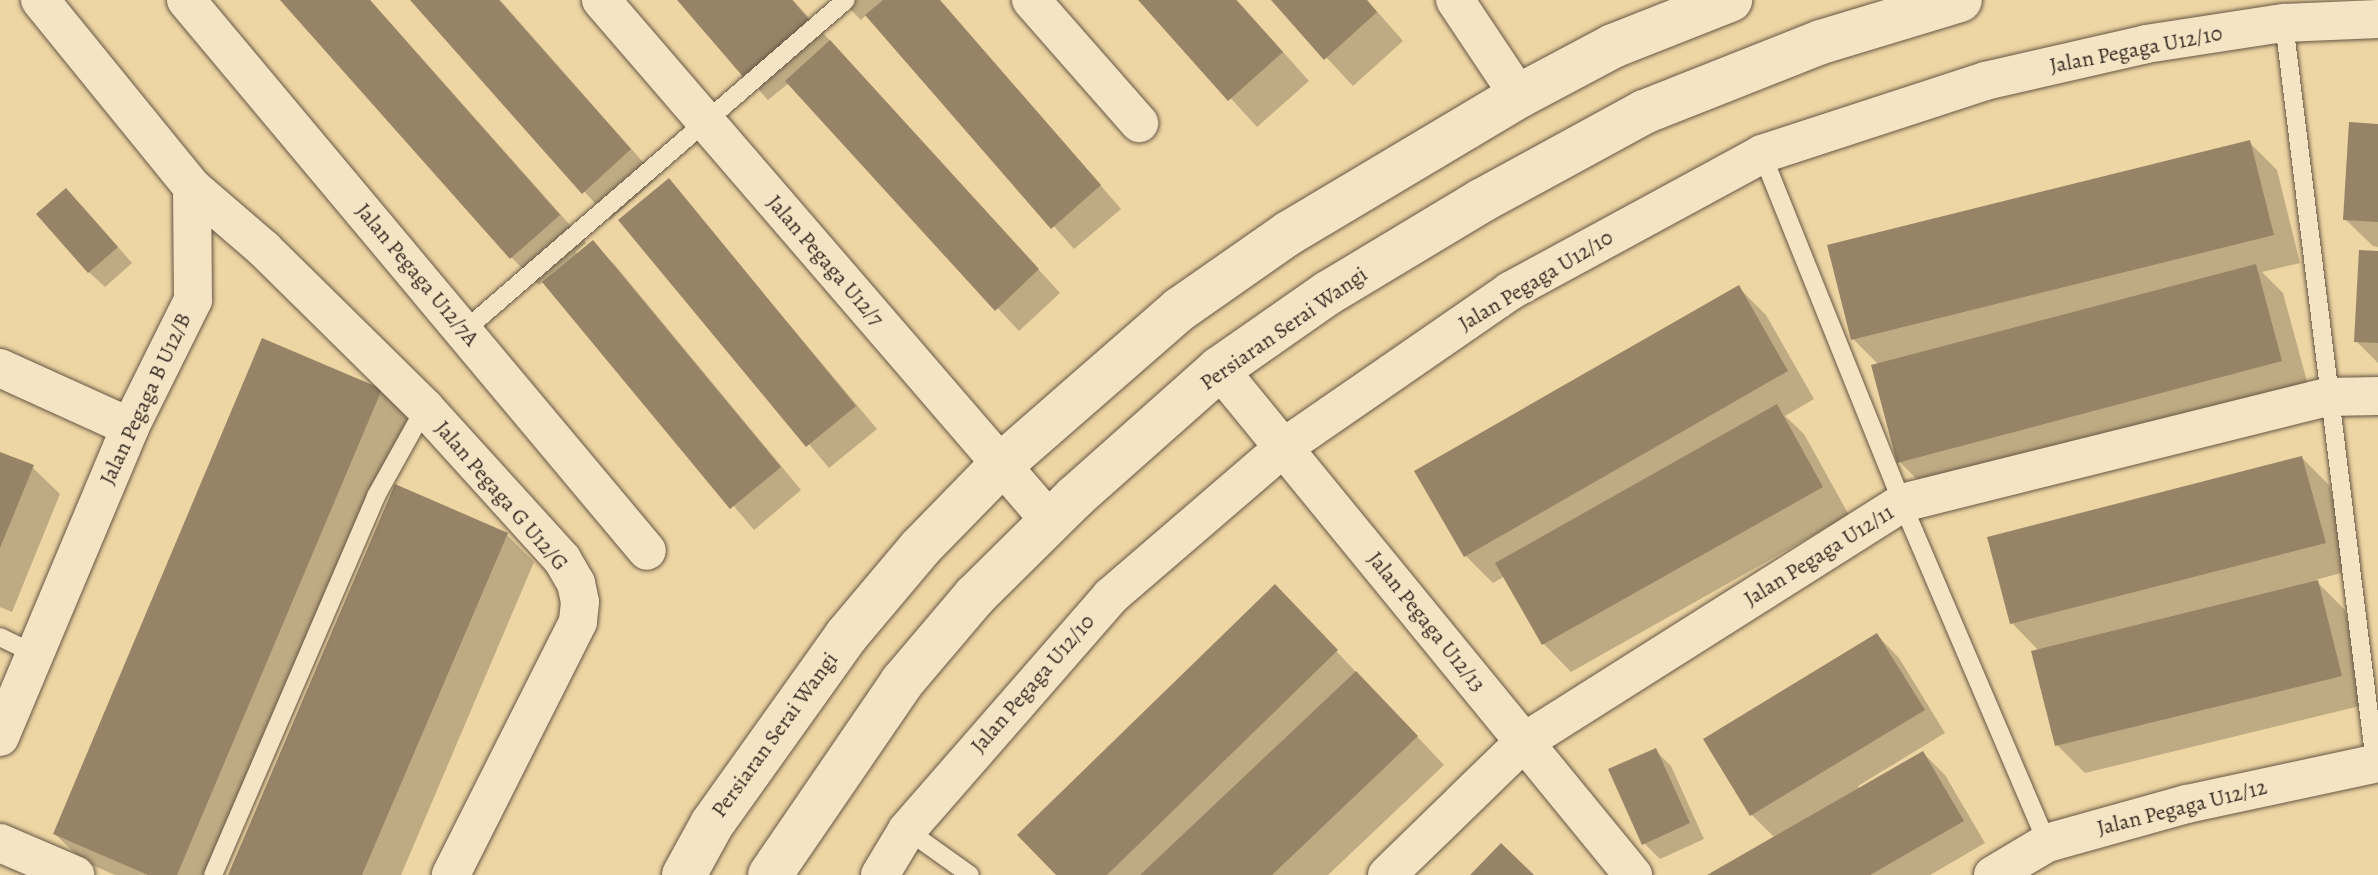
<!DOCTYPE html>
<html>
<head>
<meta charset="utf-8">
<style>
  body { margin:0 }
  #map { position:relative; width:2378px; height:875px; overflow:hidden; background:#eed5a4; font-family:Alegreya,serif }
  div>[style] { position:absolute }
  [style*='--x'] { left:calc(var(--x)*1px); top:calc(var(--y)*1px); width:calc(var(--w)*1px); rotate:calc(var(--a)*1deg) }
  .shadow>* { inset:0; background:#0003 }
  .building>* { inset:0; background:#978467 }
  .roads { filter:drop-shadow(0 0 2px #665744) drop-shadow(0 0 2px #665744) }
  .lane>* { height:18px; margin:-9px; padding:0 9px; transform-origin:9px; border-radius:9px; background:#f4e4c4 }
  .street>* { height:38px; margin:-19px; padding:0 19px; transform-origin:19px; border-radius:19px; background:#f4e4c4 }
  .secondary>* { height:44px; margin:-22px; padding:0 22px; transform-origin:22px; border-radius:22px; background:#f4e4c4 }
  span { translate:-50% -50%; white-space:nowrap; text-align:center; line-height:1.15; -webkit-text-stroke:7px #f4e4c4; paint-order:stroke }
  .street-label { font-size:22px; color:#382d24 }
</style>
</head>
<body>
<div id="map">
  <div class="shadow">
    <div style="clip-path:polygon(283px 0,370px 0,586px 243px,576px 252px,578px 255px,593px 243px,615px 265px,801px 490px,754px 530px,544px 281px,539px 285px,512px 258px)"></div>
    <div style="clip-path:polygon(412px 0,500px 0,657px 178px,610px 220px)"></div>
    <div style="clip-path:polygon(680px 0,793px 0,1060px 293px,1019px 331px,789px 83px,768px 100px)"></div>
    <div style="clip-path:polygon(841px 0,940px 0,1121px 209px,1074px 249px,867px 14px,861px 20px)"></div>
    <div style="clip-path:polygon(1141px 0,1237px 0,1309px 81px,1257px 127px)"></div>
    <div style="clip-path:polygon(1273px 0,1367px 0,1403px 41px,1353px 86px)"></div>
    <div style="clip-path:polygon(2378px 126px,2378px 247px,2373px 246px,2345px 219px)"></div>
    <div style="clip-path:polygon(2249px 142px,2277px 170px,2300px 263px,2262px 272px,2283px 293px,2309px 389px,1926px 489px,1899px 461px,1879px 365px,1853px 339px)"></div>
    <div style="clip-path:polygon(669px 181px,877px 429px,829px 468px,621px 220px)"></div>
    <div style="clip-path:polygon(82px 206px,132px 263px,105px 287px,89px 272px)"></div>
    <div style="clip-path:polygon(2378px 253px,2378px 363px,2356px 341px)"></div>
    <div style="clip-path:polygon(1739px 288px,1766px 315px,1814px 399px,1785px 416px,1804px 434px,1849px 515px,1571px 672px,1544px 644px,1505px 576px,1493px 583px,1465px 555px)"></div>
    <div style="clip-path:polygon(381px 391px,409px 419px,216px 875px,115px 875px,83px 861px,55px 834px)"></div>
    <div style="clip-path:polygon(0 454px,32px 467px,60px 494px,12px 612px,0 607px)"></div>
    <div style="clip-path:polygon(2302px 458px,2329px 485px,2352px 570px,2315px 580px,2345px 610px,2368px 704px,2085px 773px,2057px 745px,2039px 651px,2012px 623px)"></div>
    <div style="clip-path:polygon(507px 535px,534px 562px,401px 875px,230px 875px)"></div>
    <div style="clip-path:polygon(1302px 615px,1444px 765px,1328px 875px,1058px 875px)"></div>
    <div style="clip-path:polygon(1877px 635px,1899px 658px,1945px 733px,1858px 786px,1860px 790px,1923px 753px,1945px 775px,1985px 843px,1930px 875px,1711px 875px,1775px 838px,1752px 815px,1706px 739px)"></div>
    <div style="clip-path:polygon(1655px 750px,1671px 766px,1704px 839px,1660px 859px,1644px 843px)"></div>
  </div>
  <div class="building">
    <div style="clip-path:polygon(280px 0,370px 0,560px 215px,510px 259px)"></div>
    <div style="clip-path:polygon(410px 0,499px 0,631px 149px,582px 194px)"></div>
    <div style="clip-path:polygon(677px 0,792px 0,812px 23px,745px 79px)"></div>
    <div style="clip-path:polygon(883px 0,940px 0,1101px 185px,1051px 229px,865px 15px)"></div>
    <div style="clip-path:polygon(1138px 0,1236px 0,1283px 52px,1228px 101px)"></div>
    <div style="clip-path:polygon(1271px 0,1367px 0,1377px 12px,1324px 60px)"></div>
    <div style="clip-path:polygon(830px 40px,1039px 269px,995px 311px,785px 81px)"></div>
    <div style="clip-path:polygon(2349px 122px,2378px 124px,2378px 222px,2343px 220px)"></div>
    <div style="clip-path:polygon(2250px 140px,2274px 235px,1851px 340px,1827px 245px)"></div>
    <div style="clip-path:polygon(669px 178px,856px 406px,806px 447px,618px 220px)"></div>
    <div style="clip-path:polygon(66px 188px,118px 247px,88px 273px,36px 214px)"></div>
    <div style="clip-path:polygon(593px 240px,781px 467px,730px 509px,542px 282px)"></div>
    <div style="clip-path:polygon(2359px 250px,2378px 251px,2378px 343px,2354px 342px)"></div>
    <div style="clip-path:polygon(2256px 264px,2282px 361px,1897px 463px,1871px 365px)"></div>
    <div style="clip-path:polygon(1739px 285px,1788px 371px,1464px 557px,1414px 471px)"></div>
    <div style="clip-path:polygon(262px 338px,382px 389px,177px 875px,148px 875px,53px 834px)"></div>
    <div style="clip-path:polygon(1777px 404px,1823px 487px,1542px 645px,1495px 563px)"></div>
    <div style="clip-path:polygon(0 452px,34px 465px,0 548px)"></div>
    <div style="clip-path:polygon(2302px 456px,2326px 543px,2010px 624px,1987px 537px)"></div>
    <div style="clip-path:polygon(395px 484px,508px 533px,362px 875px,228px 875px)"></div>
    <div style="clip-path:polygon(2318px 580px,2342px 676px,2055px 746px,2031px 651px)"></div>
    <div style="clip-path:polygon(1275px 584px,1338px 650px,1107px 875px,1056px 875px,1017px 835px)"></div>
    <div style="clip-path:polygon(1877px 633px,1925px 710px,1750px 816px,1703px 739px)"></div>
    <div style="clip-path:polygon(1356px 671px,1418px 736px,1272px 875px,1140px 875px)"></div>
    <div style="clip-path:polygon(1656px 748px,1690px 823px,1642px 845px,1608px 769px)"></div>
    <div style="clip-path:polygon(1923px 751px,1964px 821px,1870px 875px,1707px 875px)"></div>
    <div style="clip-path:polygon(1501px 843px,1534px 875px,1470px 875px)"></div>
  </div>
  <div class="roads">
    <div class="lane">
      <div style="--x:2284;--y:23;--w:746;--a:82.99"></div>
      <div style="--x:1762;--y:154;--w:376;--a:68.1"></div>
      <div style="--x:1902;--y:503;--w:370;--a:66.9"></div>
      <div style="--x:464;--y:331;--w:505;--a:-40.91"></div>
      <div style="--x:0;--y:637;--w:41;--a:25.9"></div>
      <div style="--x:907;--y:830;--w:77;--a:35.5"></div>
      <div style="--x:213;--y:875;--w:413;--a:-66.7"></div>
      <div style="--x:376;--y:496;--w:101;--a:-60.9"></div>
    </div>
    <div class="street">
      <div style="--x:40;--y:0;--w:241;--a:50.9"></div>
      <div style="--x:192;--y:187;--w:95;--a:40.7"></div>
      <div style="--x:264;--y:249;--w:226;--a:44.6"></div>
      <div style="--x:425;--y:408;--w:204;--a:47.8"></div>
      <div style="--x:562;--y:559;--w:28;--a:60"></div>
      <div style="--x:576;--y:583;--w:19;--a:78"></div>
      <div style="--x:580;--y:602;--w:20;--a:96"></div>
      <div style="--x:578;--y:622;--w:283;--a:116.7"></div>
      <div style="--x:186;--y:0;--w:718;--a:50.08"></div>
      <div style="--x:601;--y:0;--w:688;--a:49.25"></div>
      <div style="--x:1031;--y:0;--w:164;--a:48.7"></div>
      <div style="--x:1455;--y:0;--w:115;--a:56.3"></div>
      <div style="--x:0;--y:368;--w:143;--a:24.4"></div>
      <div style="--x:1219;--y:369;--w:654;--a:50.71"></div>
      <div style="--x:0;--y:737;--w:336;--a:-67.2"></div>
      <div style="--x:130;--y:427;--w:142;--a:-63.6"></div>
      <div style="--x:193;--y:300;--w:113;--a:-90.5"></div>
      <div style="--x:0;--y:843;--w:82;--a:23.1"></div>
      <div style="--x:880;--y:875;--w:52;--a:-59"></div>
      <div style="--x:907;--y:830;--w:310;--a:-48.9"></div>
      <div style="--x:1111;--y:596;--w:228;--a:-40.7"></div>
      <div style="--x:1284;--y:447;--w:275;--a:-34.6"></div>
      <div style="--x:1510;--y:291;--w:287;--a:-28.5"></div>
      <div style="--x:1762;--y:154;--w:235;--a:-18.1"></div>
      <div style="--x:1985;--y:81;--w:165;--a:-12.9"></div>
      <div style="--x:2146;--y:44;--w:140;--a:-8.7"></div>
      <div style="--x:2284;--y:23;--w:94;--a:-2.4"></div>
      <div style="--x:1387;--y:875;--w:191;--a:-44.2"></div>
      <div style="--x:1524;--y:742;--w:447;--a:-32.3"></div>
      <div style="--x:1902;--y:503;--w:439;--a:-14"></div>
      <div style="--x:2328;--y:397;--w:50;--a:-1.1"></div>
      <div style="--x:1993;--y:875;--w:63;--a:-30.7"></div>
      <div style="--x:2047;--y:843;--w:145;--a:-15.6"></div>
      <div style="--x:2187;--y:804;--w:195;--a:-12.1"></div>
    </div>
    <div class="secondary">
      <div style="--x:684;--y:875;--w:58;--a:-61.2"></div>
      <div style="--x:712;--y:824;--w:231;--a:-54.5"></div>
      <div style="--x:846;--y:636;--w:116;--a:-49.9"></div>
      <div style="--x:921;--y:547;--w:115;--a:-45.7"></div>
      <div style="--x:1001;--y:465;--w:237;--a:-41.1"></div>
      <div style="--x:1180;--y:309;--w:133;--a:-34.9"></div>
      <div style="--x:1289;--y:233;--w:268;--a:-30.8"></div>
      <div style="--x:1519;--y:96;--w:106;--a:-28"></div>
      <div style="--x:1613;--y:46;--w:126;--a:-21.5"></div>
      <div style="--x:770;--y:875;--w:234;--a:-55.6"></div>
      <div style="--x:902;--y:682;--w:113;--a:-49.7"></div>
      <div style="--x:975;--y:596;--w:141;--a:-44.7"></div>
      <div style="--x:1075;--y:497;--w:193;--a:-41.6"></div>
      <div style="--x:1219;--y:369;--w:133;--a:-34.9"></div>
      <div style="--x:1328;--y:293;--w:179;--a:-31"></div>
      <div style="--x:1481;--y:201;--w:186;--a:-28.6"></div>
      <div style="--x:1644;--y:112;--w:190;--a:-21.6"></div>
      <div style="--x:1821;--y:42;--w:145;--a:-16.8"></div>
    </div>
  </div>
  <div class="street-label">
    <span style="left:2136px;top:50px;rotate:-11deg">Jalan Pegaga U12/10</span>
    <span style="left:825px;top:261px;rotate:49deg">Jalan Pegaga U12/7</span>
    <span style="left:417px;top:275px;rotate:50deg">Jalan Pegaga U12/7A</span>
    <span style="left:1536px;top:281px;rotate:-31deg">Jalan Pegaga U12/10</span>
    <span style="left:1284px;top:329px;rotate:-35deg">Persiaran Serai Wangi</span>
    <span style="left:146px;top:399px;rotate:-65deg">Jalan Pegaga B U12/B</span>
    <span style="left:501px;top:496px;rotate:49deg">Jalan Pegaga G U12/G</span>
    <span style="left:1819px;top:556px;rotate:-32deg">Jalan Pegaga U12/11</span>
    <span style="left:1426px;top:622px;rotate:51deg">Jalan Pegaga U12/13</span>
    <span style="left:1033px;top:684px;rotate:-49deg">Jalan Pegaga U12/10</span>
    <span style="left:775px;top:735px;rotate:-54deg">Persiaran Serai Wangi</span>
    <span style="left:2182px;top:808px;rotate:-14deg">Jalan Pegaga U12/12</span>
  </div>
</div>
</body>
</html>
